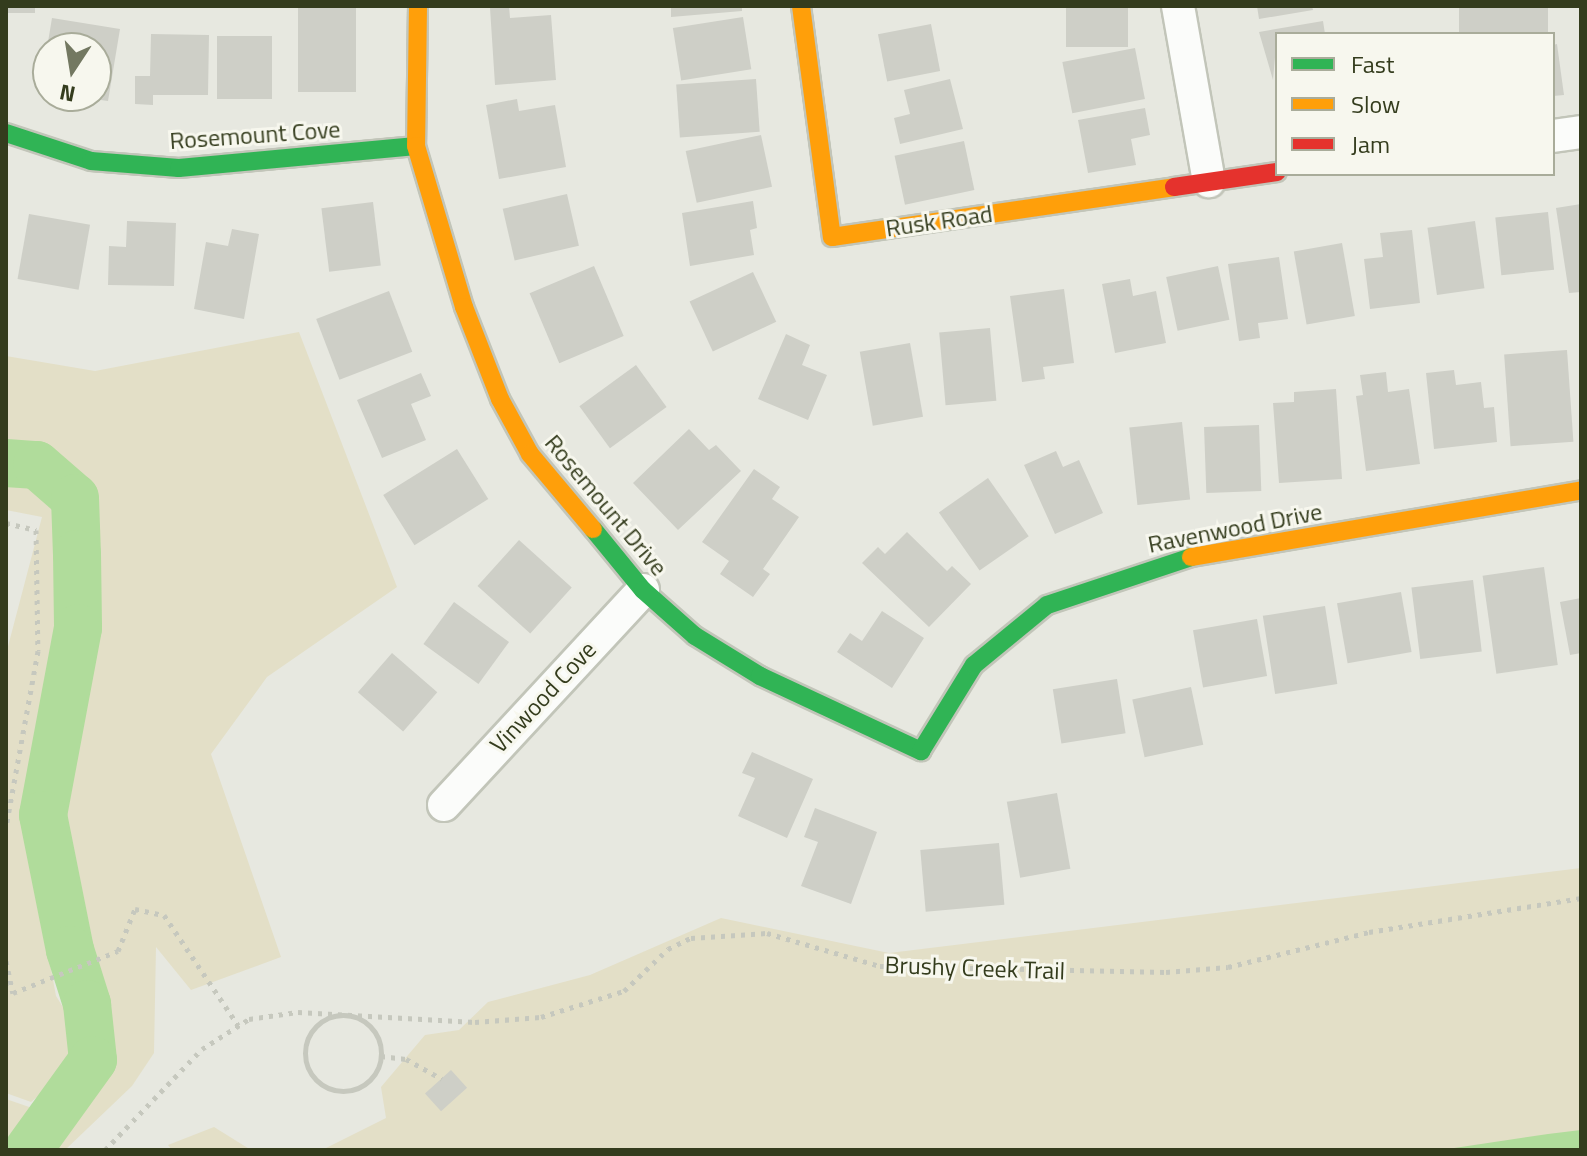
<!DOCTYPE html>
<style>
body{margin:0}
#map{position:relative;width:1587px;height:1156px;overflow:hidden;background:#e7e8e0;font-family:"Titillium Web",sans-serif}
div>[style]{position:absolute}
.green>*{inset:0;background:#e3dfc7}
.water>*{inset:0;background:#b0dc9b}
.river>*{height:48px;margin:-24px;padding:0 24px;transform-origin:24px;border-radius:24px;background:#b0dc9b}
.building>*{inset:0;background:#cecfc7;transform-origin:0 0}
.path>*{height:5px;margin-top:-2.5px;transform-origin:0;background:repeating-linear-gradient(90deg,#c6c8be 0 4px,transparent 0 10px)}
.path>.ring{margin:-2.5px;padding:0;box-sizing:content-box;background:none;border:5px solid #c6c8be;border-radius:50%}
.roads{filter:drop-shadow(2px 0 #c2c5b9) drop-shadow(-2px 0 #c2c5b9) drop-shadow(0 2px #c2c5b9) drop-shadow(0 -2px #c2c5b9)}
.street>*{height:32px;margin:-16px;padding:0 16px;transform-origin:16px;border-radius:16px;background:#fbfcfa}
.fast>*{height:18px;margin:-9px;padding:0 9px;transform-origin:9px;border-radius:9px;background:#30b455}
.slow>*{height:18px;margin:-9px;padding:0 9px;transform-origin:9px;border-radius:9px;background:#ff9f0a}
.jam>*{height:18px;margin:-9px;padding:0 9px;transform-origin:9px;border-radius:9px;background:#e5322d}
span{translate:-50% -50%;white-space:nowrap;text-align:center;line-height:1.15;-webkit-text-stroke:6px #f7f7ee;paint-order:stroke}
.street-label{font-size:24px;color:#343c1d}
.frame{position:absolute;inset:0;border:8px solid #343c1d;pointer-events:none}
.legend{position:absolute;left:1275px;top:32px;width:280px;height:144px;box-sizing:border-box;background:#f7f7ee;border:2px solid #a9ac9a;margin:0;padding:10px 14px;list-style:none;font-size:24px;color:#343c1d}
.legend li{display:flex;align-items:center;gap:16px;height:40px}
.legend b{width:40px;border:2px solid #a9ac9a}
.north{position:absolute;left:32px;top:32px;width:80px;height:80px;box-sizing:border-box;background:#f7f7ee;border:2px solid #a9ac9a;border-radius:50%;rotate:192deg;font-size:22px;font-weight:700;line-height:32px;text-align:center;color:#343c1d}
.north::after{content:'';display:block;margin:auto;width:28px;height:36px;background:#737861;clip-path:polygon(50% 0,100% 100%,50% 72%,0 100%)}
</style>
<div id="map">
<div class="green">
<div style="clip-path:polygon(evenodd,299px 332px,397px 587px,267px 677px,211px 754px,281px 957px,191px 990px,156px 947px,154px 1053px,132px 1086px,65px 1150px,31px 1150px,42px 1104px,85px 1055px,79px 1041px,69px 1070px,31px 1102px,6px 1093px,6px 654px,42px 517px,6px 510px,6px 356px,95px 371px,299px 332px,48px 953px,62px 985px,75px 1026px,56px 996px,48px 953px)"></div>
<div style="clip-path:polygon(1581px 868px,1581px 1150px,322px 1150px,386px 1118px,381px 1087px,425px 1035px,459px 1030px,488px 1002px,590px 975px,721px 918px,889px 953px)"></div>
<div style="clip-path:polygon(6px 1099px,35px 1109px,24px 1150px,6px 1150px)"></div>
<div style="clip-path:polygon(214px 1127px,251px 1150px,172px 1150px,168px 1145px)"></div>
</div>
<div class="water">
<div style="clip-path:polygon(1581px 1130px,1581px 1150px,1441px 1150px,1548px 1134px)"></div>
</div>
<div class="river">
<div style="left:6px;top:463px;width:31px;rotate:4deg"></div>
<div style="left:37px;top:465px;width:50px;rotate:41deg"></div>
<div style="left:75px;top:498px;width:56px;rotate:88deg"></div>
<div style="left:77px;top:554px;width:74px;rotate:89.2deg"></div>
<div style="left:78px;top:628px;width:190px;rotate:100.6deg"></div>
<div style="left:43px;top:815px;width:138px;rotate:78.7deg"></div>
<div style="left:70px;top:950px;width:57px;rotate:72.5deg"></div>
<div style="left:87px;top:1004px;width:56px;rotate:83.9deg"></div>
<div style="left:93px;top:1060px;width:111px;rotate:125.8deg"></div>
</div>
<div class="building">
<div style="left:6px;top:6px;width:29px;height:7px"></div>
<div style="left:298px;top:6px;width:58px;height:86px"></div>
<div style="clip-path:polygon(509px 6px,510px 18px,551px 15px,556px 80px,495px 85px,490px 8px)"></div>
<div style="clip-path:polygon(671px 6px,742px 6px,742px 11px,671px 17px)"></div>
<div style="left:1066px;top:6px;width:62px;height:41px"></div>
<div style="clip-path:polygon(1257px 6px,1312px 6px,1313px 10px,1259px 19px)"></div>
<div style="left:1459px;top:6px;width:89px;height:28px"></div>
<div style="left:743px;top:17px;width:53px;height:71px;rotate:81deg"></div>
<div style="clip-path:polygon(52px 18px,120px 29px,108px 101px,86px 98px,96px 96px,96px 48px,47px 48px)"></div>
<div style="clip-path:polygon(1323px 21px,1325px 34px,1277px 34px,1273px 80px,1259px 32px)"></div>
<div style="left:931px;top:24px;width:48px;height:54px;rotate:79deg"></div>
<div style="clip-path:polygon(151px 34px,209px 35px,208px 95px,153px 95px,153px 105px,135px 104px,135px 76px,150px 76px)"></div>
<div style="left:217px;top:36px;width:55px;height:63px"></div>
<div style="clip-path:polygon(1557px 44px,1564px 95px,1553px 96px,1553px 45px)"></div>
<div style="left:1135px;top:48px;width:52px;height:74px;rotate:79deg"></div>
<div style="clip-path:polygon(48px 51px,48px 91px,40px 90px)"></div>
<div style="left:756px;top:79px;width:53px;height:80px;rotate:86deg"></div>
<div style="clip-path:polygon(950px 79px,963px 129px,900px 144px,894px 118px,910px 114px,904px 90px)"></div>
<div style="clip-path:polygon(517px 99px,519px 111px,555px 105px,566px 167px,499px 179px,486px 105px)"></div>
<div style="clip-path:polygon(1145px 108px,1150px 135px,1131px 139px,1136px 165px,1088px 173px,1078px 120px)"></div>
<div style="left:761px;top:135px;width:53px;height:77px;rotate:78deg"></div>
<div style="left:964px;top:141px;width:50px;height:71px;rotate:78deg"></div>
<div style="left:567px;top:194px;width:53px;height:66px;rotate:77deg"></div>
<div style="clip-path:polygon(753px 201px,757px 228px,750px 230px,754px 255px,690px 266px,682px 213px)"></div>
<div style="left:373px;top:202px;width:64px;height:52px;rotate:83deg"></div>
<div style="clip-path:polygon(1581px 204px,1581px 292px,1569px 293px,1556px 208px)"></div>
<div style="left:1548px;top:212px;width:58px;height:53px;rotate:84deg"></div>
<div style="left:29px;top:214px;width:62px;height:66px;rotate:10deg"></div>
<div style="clip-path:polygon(127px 221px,176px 223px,174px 286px,108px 285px,109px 246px,126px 247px)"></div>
<div style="left:1475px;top:221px;width:68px;height:48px;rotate:82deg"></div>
<div style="clip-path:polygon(232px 229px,259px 234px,244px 319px,194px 309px,206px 242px,228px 246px)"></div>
<div style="clip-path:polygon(1412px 230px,1420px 303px,1370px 309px,1364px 259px,1383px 257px,1380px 233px)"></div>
<div style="left:1342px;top:243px;width:74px;height:49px;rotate:80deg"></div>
<div style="clip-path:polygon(1279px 257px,1288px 319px,1258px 323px,1260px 338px,1239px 341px,1228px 264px)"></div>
<div style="left:594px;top:266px;width:76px;height:70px;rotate:67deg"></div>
<div style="left:1218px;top:266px;width:55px;height:53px;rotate:78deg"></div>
<div style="left:753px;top:272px;width:55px;height:70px;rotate:65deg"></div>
<div style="clip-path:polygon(1130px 279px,1133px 296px,1156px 291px,1166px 343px,1115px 353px,1102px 284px)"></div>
<div style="clip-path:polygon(1064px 289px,1074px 363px,1043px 367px,1045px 379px,1022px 382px,1010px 296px)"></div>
<div style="left:389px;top:291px;width:65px;height:78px;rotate:69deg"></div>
<div style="left:990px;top:328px;width:73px;height:51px;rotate:85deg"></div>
<div style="clip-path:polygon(786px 334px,810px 345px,802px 365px,827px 375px,808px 420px,758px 399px)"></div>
<div style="left:910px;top:343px;width:75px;height:51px;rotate:80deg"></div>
<div style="left:1567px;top:350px;width:92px;height:63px;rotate:86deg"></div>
<div style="left:636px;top:365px;width:52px;height:70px;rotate:54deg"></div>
<div style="clip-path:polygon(1454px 370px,1456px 385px,1481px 382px,1484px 408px,1494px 407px,1497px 442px,1434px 449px,1426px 373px)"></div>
<div style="clip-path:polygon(1386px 372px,1388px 392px,1409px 389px,1420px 464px,1366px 471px,1356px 396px,1363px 395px,1360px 375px)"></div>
<div style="clip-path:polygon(421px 373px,431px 396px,411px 404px,426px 440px,382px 458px,357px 400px)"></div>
<div style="clip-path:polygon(1336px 389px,1342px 479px,1279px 483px,1273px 403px,1294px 402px,1294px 392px)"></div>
<div style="left:1182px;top:422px;width:78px;height:53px;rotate:84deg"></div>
<div style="left:1259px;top:425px;width:66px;height:55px;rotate:88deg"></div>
<div style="clip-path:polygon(689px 429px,709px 450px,716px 445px,741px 471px,678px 530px,633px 483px)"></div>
<div style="left:457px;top:449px;width:59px;height:87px;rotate:58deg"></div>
<div style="clip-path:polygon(1056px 451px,1063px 467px,1079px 460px,1103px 513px,1055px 534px,1024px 465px)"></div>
<div style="clip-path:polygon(754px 469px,780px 487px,772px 499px,799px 517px,763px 569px,770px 574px,753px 597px,720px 574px,729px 561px,702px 542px)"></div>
<div style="left:988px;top:478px;width:71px;height:60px;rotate:55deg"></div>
<div style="clip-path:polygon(907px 532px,947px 571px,952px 566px,971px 584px,929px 627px,862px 563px,878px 547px,885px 554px)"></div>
<div style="left:519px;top:540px;width:71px;height:62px;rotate:42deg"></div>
<div style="left:1544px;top:567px;width:99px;height:62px;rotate:82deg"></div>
<div style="left:1473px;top:580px;width:72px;height:62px;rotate:83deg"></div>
<div style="left:1401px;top:592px;width:61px;height:65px;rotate:80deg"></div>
<div style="clip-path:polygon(1581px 598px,1581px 653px,1570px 655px,1560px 602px)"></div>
<div style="left:454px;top:602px;width:68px;height:52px;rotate:36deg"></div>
<div style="left:1325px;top:606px;width:79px;height:63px;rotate:81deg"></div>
<div style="clip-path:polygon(882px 611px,924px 638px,892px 688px,837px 652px,850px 633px,862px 641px)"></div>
<div style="left:1257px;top:619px;width:58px;height:65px;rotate:80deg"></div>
<div style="left:392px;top:653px;width:60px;height:52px;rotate:41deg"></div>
<div style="left:1117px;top:679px;width:55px;height:65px;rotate:81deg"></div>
<div style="left:1191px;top:687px;width:59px;height:60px;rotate:78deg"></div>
<div style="clip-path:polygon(752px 752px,813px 779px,787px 838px,738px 816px,755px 778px,742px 773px)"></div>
<div style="left:1057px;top:793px;width:77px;height:51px;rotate:80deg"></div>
<div style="clip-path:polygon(815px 808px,877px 832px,851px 904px,801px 886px,818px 842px,804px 837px)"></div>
<div style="left:999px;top:843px;width:62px;height:79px;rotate:85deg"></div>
<div style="left:451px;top:1070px;width:24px;height:35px;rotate:48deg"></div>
</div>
<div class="path">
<div style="left:6px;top:523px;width:31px;rotate:13deg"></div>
<div style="left:36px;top:530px;width:121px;rotate:89.1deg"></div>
<div style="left:38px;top:651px;width:179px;rotate:100.3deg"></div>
<div style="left:6px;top:961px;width:33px;rotate:78deg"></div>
<div style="left:13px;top:993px;width:113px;rotate:-21.8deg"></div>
<div style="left:118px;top:951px;width:45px;rotate:-68deg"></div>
<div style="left:135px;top:909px;width:30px;rotate:12deg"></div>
<div style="left:164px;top:915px;width:133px;rotate:56.1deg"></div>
<div class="ring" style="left:305px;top:1015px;width:71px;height:71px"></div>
<div style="left:381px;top:1056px;width:25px;rotate:7deg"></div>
<div style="left:406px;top:1059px;width:41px;rotate:29.1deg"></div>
<div style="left:105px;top:1150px;width:140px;rotate:-46.2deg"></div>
<div style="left:202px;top:1049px;width:56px;rotate:-32.6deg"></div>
<div style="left:249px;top:1019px;width:49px;rotate:-8.1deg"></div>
<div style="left:298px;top:1012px;width:177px;rotate:3.2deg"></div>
<div style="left:475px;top:1022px;width:66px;rotate:-4.3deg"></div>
<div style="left:541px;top:1017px;width:87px;rotate:-17.4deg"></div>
<div style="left:624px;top:991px;width:61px;rotate:-43.7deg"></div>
<div style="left:668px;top:949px;width:25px;rotate:-26deg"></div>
<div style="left:691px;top:938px;width:76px;rotate:-3.8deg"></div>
<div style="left:767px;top:933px;width:118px;rotate:16.3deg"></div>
<div style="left:880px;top:966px;width:286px;rotate:1.2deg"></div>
<div style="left:1166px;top:972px;width:62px;rotate:-4.6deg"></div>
<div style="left:1228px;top:967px;width:145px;rotate:-13.9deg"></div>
<div style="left:1369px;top:932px;width:215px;rotate:-9.1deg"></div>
</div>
<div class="roads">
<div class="street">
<div style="left:1178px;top:6px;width:178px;rotate:80deg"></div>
<div style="left:1553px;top:136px;width:28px;rotate:-8deg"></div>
<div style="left:444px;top:805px;width:293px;rotate:-47.2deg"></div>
</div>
<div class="fast">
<div style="left:6px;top:133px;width:89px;rotate:18.2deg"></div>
<div style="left:91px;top:161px;width:88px;rotate:4.5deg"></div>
<div style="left:179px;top:168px;width:238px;rotate:-5.3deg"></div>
<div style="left:593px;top:529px;width:79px;rotate:50.7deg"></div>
<div style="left:643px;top:590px;width:69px;rotate:41.5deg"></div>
<div style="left:695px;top:636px;width:76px;rotate:31.6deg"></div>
<div style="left:760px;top:676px;width:178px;rotate:25deg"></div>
<div style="left:921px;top:751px;width:101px;rotate:-58.4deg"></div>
<div style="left:974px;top:665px;width:94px;rotate:-39.4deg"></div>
<div style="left:1047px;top:605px;width:152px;rotate:-18.4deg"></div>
</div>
<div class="slow">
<div style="left:418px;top:6px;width:140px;rotate:90.8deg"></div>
<div style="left:416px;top:146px;width:168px;rotate:73.4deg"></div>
<div style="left:464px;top:307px;width:99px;rotate:68.6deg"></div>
<div style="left:500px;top:399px;width:63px;rotate:61.4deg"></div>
<div style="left:530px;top:454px;width:98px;rotate:50deg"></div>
<div style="left:801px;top:6px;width:233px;rotate:82.4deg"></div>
<div style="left:832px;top:237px;width:346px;rotate:-8.3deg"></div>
<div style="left:1191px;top:557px;width:396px;rotate:-9.7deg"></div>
</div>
<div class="jam">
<div style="left:1174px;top:187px;width:104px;rotate:-8.3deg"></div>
</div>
</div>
<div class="street-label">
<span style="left:255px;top:135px;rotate:-4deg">Rosemount Cove</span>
<span style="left:939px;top:221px;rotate:-8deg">Rusk Road</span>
<span style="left:606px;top:505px;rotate:50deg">Rosemount Drive</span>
<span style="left:1235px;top:528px;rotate:-11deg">Ravenwood Drive</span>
<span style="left:543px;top:697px;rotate:-47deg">Vinwood Cove</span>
<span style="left:975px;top:968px;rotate:2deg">Brushy Creek Trail</span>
</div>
<div class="frame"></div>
<ul class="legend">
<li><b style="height:10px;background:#30b455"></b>Fast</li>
<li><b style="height:10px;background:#ff9f0a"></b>Slow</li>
<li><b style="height:10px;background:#e5322d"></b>Jam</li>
</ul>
<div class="north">N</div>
</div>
